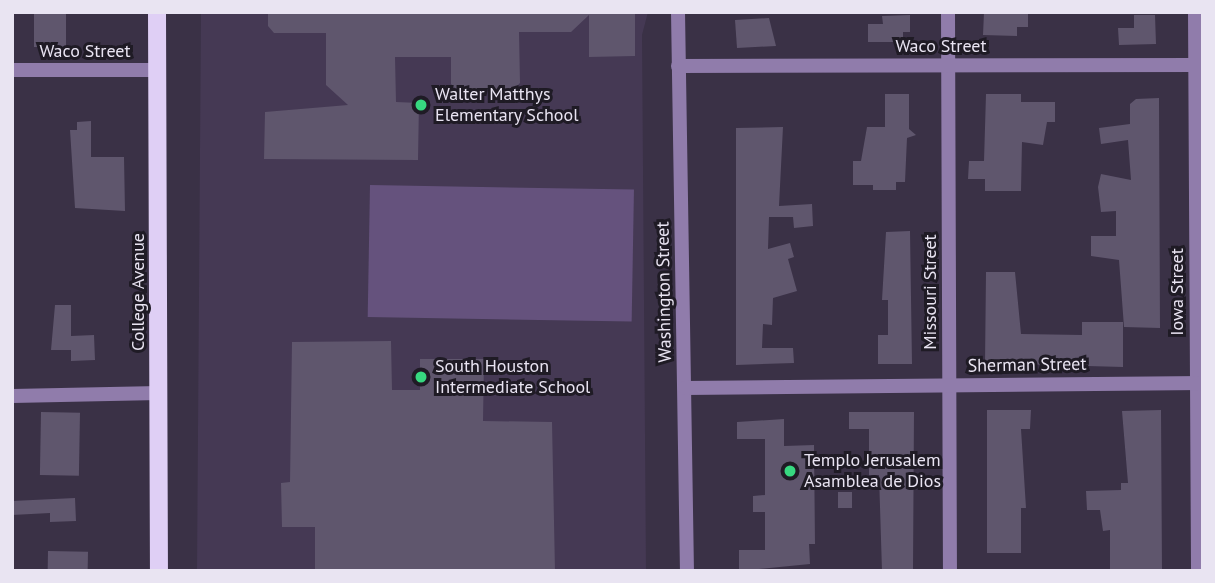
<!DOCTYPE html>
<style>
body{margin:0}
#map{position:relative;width:1215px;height:583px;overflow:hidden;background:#3a3146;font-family:"PT Sans",sans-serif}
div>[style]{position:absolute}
.built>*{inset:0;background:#453954}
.green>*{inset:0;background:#65527d;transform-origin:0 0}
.building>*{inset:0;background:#5f566d;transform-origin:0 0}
.street>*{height:14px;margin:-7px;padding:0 7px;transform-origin:7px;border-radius:7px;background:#907cab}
.primary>*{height:18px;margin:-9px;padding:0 9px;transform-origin:9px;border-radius:9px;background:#dfcff5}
.dots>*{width:19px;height:19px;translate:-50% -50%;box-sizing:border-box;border:4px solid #1f1b25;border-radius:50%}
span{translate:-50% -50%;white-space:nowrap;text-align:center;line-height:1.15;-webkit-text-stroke:6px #1f1b25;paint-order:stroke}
.street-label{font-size:18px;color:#e9e4f2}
.poi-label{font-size:18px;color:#e9e4f2}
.left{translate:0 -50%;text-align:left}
.frame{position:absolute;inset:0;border:14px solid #e9e4f2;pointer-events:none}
</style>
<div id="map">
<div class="built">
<div style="clip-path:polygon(201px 12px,648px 12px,642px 35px,646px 571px,197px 571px)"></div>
</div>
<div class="green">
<div style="left:370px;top:185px;width:264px;height:132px;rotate:1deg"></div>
</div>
<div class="building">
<div style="left:34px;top:12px;width:32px;height:35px"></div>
<div style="clip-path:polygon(268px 12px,635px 12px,635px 56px,589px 57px,589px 15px,571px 32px,519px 32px,520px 83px,513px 90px,457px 90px,451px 84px,451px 57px,395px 57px,396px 102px,419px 103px,418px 160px,264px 159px,265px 112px,348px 105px,326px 85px,326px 33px,274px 33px,268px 26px)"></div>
<div style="clip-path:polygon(984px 12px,1028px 12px,1028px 27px,1017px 27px,1017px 36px,983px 35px)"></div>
<div style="clip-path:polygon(910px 15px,910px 32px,903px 32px,903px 42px,868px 42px,868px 24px,883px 24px,882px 16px)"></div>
<div style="clip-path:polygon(1134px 15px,1155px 15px,1156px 44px,1119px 45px,1118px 28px,1134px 28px)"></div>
<div style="clip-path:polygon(769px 18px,776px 46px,737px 48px,735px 20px)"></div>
<div style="clip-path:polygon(885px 94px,909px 94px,909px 129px,916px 135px,907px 138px,905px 182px,896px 182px,896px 190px,873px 190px,873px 185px,853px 185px,853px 161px,861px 161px,867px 127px,885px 127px)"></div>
<div style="clip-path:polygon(986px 94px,1021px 94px,1021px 102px,1055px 102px,1055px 122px,1047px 122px,1043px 145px,1022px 142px,1021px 191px,985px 191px,985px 179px,968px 179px,969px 161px,984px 161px)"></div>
<div style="clip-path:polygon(1159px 98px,1160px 328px,1124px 327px,1119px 260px,1091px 256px,1091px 236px,1116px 236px,1116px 211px,1101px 212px,1098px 187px,1101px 174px,1131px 180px,1128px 140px,1101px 144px,1099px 128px,1130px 124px,1130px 104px,1136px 99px)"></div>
<div style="clip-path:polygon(91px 121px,91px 157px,124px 157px,125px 211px,75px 208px,70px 130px,77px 130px,77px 122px)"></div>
<div style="clip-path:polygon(783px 127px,779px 206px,812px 204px,813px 226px,794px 228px,793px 217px,769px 217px,768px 249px,790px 243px,794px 257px,788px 259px,797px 291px,773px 298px,772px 325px,763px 324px,762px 348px,793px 348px,794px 363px,736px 365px,736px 128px)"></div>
<div style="clip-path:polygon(910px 231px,912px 364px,878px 364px,878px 335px,888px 335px,888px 300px,882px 300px,886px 232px)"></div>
<div style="clip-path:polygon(986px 272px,1015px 272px,1021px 334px,1082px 335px,1082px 322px,1123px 322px,1123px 367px,985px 363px)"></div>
<div style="clip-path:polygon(55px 305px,71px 305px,71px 336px,94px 335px,95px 360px,71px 361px,71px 350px,51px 350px)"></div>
<div style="clip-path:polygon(391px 341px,392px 390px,420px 390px,420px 359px,484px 359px,483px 421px,552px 422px,555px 571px,315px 571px,315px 527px,282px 527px,281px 483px,290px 482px,292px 342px)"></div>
<div style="clip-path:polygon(987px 410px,1031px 410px,1030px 429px,1021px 429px,1026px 508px,1021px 508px,1021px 553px,987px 553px)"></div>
<div style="clip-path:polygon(1161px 410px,1162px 571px,1110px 571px,1110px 530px,1103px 531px,1100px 510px,1087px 510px,1086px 491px,1121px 490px,1121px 483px,1128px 483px,1122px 411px)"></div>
<div style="left:41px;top:412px;width:39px;height:63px;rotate:1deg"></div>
<div style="clip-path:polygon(849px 412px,914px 412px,913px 571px,882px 571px,879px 475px,869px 475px,869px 429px,849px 429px)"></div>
<div style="clip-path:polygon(784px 419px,784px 446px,814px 445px,815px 544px,809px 544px,810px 564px,739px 571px,739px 550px,765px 550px,765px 512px,753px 512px,753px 496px,765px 495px,765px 439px,737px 439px,737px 422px)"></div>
<div style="left:838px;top:492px;width:14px;height:16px"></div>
<div style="clip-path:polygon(75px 498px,76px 521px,50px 522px,50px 513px,12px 515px,12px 501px)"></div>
<div style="left:48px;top:551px;width:40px;height:20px;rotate:1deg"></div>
</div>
<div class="street">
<div style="left:678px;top:12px;width:559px;rotate:89.08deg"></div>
<div style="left:948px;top:12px;width:559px;rotate:89.8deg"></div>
<div style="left:1195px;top:12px;width:559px;rotate:89.69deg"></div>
<div style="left:678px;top:66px;width:524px;rotate:-0.11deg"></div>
<div style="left:12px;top:70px;width:146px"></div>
<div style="left:685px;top:388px;width:518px;rotate:-0.55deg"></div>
<div style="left:12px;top:396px;width:147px;rotate:-1.2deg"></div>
</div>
<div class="primary">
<div style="left:157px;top:12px;width:559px;rotate:89.8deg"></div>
</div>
<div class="dots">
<div style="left:421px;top:105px;background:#37d880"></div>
<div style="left:421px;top:377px;background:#37d880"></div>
<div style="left:790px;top:471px;background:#37d880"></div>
</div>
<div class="street-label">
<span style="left:941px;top:46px">Waco Street</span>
<span style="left:85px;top:51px">Waco Street</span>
<span style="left:138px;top:292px;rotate:-90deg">College Avenue</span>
<span style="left:664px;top:292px;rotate:-91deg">Washington Street</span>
<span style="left:930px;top:292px;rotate:-90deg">Missouri Street</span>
<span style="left:1177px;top:292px;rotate:-90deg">Iowa Street</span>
<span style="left:1027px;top:365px;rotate:-1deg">Sherman Street</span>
</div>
<div class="poi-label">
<span class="left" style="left:435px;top:105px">Walter Matthys<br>Elementary School</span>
<span class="left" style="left:435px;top:377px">South Houston<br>Intermediate School</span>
<span class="left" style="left:804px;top:471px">Templo Jerusalem<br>Asamblea de Dios</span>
</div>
<div class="frame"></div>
</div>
